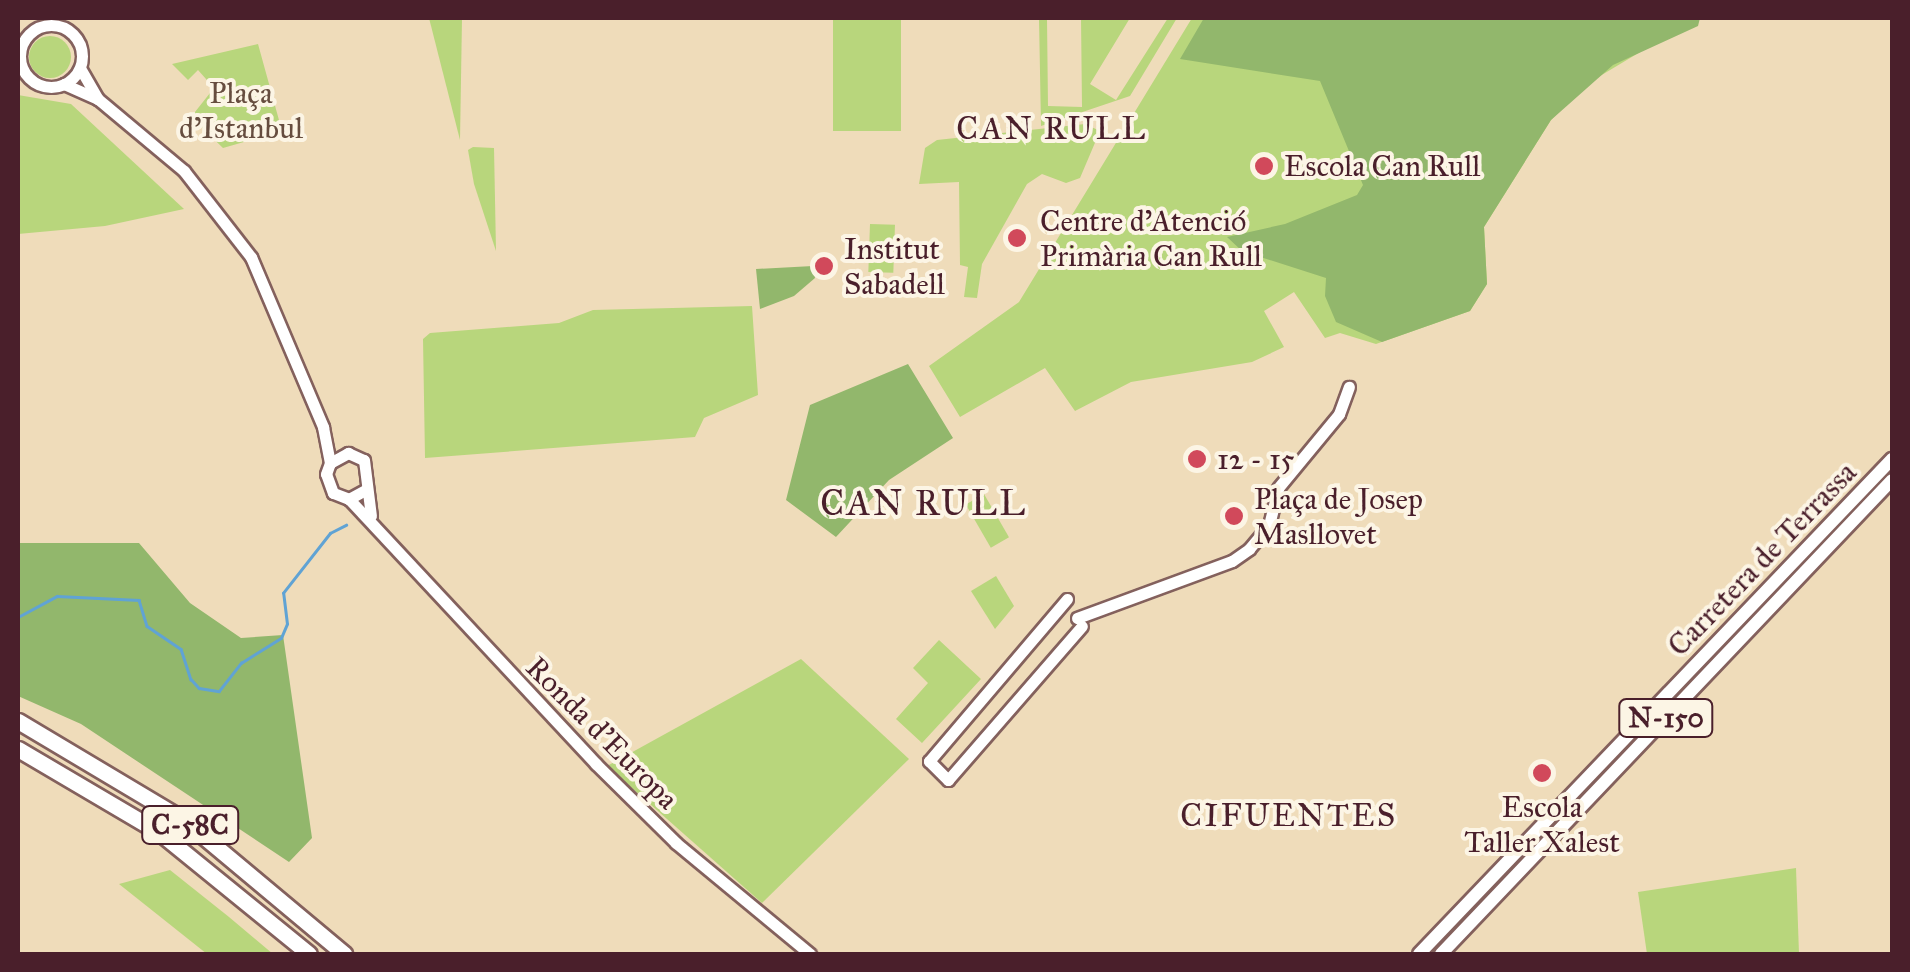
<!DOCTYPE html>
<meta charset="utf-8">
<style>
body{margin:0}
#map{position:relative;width:1910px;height:972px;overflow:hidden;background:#efdcba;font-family:"IM FELL Great Primer",serif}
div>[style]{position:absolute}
.green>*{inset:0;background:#b8d67c;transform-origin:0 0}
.round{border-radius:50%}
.forest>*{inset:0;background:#92b76c}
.stream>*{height:2.5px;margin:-1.25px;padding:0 1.25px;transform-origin:1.25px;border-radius:1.25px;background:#60a3d4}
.roads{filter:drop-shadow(2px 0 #84615d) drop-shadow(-2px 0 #84615d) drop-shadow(0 2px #84615d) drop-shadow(0 -2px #84615d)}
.secondary>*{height:11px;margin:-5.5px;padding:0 5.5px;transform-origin:5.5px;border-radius:5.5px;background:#fff}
.secondary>.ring{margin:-5.5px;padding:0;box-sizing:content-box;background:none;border:11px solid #fff;border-radius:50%}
.primary>*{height:12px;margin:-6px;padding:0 6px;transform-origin:6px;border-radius:6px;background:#fff}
.highway>*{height:15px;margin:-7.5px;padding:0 7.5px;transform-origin:7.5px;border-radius:7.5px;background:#fff}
.dots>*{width:28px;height:28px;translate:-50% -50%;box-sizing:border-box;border:5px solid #fcf5e5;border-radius:50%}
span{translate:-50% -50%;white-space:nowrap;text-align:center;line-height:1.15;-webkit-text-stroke:8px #fcf5e5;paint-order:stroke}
.shield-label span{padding:2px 8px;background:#fcf5e5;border:2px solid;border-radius:8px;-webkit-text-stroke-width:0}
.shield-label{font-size:28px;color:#4a1f2b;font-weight:700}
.park-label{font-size:30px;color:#664d3f}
.poi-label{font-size:30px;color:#4a1f2b}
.left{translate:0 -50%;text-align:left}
.street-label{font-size:30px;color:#4a1f2b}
.neighbourhood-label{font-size:32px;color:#4a1f2b;letter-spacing:2.5px}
.quarter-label{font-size:35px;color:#4a1f2b;letter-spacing:2.5px}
.frame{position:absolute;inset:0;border:20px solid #4a1f2b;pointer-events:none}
</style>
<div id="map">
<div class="green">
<div style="clip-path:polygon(429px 18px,462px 18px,460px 140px)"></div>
<div style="left:833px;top:18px;width:68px;height:113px"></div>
<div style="clip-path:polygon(1039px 18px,1047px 18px,1048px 106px,1082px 107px,1081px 18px,1130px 18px,1090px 84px,1116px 100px,1168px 18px,1177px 18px,1130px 96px,1041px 126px)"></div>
<div style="clip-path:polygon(1192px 18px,1697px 18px,1585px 85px,1551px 120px,1484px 227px,1487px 284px,1470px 311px,1376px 344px,1340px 333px,1325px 338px,1294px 292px,1264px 311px,1284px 347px,1252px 362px,1131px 382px,1075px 411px,1045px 368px,960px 417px,929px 366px,1019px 302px)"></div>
<div class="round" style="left:29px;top:36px;width:42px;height:42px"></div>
<div style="clip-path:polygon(258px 44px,282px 131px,223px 148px,191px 117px,214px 88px,198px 70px,188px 80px,172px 64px)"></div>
<div style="clip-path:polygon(18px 95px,71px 104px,184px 209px,105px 226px,18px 234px)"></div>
<div style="clip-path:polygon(1085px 124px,1100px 131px,1080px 178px,1066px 183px,1042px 174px,1027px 184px,982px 264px,977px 298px,964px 297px,968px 267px,960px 265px,959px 182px,919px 184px,925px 148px,937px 140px)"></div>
<div style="clip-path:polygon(473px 147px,494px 148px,496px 251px,474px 184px,468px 150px)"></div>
<div style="left:870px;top:224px;width:25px;height:48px;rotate:2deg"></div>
<div style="clip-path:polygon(752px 306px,758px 395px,704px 418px,695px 437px,425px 458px,423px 339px,430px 333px,559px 323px,593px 310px)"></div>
<div style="left:984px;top:494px;width:50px;height:21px;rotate:60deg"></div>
<div style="clip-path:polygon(996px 576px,1014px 606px,995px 629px,971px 591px)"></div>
<div style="clip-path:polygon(939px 640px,981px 679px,922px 743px,896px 719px,928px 683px,913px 668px)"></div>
<div style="clip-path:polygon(801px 659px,909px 759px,762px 903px,607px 766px)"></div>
<div style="clip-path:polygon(1796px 868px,1799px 954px,1647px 954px,1638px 892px)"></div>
<div style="clip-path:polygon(170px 870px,229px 917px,273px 954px,207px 954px,119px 884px)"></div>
</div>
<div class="forest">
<div style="clip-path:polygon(1204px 18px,1700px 18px,1698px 26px,1613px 65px,1551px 120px,1484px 227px,1487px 284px,1470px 311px,1382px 342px,1336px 322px,1325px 296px,1326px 278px,1242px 251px,1227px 237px,1285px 224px,1357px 195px,1363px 185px,1320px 81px,1180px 59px)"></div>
<div style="clip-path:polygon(813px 266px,815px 278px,794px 296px,760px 309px,756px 269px)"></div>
<div style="clip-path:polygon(908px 364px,953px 438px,889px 480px,836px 537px,786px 500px,810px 405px)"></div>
<div style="clip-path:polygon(18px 543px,139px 543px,190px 603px,241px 638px,283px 635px,312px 838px,289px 862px,81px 724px,18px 696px)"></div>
</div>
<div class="stream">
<div style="left:18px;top:617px;width:44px;rotate:-28.3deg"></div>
<div style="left:57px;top:596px;width:82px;rotate:2.8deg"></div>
<div style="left:139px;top:600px;width:27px;rotate:73deg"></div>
<div style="left:147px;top:626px;width:41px;rotate:34.1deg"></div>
<div style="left:181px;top:649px;width:32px;rotate:72deg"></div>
<div style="left:191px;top:679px;width:12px;rotate:48deg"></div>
<div style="left:199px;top:688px;width:20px;rotate:9deg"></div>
<div style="left:219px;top:691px;width:36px;rotate:-52deg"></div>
<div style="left:241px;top:663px;width:47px;rotate:-32deg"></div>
<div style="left:281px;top:638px;width:15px;rotate:-67deg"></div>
<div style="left:287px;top:624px;width:31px;rotate:-97deg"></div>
<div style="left:283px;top:593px;width:76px;rotate:-51.9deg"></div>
<div style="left:330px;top:533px;width:18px;rotate:-27deg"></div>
</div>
<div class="roads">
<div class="secondary">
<div class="ring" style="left:20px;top:25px;width:51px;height:51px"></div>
<div style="left:80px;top:68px;width:36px;rotate:60deg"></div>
<div style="left:64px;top:84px;width:37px;rotate:24deg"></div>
<div style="left:98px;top:99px;width:112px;rotate:39.9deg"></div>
<div style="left:184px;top:171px;width:109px;rotate:52.1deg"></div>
<div style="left:251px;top:257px;width:185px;rotate:67deg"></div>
<div style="left:323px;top:427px;width:37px;rotate:79deg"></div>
<div style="left:367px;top:489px;width:21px;rotate:151deg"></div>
<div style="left:349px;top:499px;width:17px;rotate:-159deg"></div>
<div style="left:333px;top:493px;width:20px;rotate:-110deg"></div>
<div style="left:326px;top:474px;width:12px;rotate:-70deg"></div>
<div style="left:330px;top:463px;width:21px;rotate:-29deg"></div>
<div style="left:348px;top:453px;width:17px;rotate:24deg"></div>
<div style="left:364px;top:460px;width:56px;rotate:82.9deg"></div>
<div style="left:349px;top:499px;width:362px;rotate:47deg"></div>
<div style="left:596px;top:764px;width:112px;rotate:44.6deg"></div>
<div style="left:676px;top:843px;width:174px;rotate:39.6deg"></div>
<div style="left:1067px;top:599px;width:213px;rotate:130.4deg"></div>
<div style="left:929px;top:761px;width:27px;rotate:45deg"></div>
<div style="left:948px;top:780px;width:204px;rotate:-49deg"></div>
<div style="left:1077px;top:618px;width:165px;rotate:-20.2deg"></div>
<div style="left:1232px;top:561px;width:21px;rotate:-35deg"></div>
<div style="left:1249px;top:549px;width:31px;rotate:-50deg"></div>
<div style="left:1269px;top:525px;width:38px;rotate:-76deg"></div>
<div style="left:1278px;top:488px;width:96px;rotate:-50.5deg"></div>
<div style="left:1339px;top:414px;width:29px;rotate:-70deg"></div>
</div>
<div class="primary">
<div style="left:1419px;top:954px;width:685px;rotate:-46.3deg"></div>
<div style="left:1441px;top:954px;width:654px;rotate:-46.42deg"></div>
</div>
<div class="highway">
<div style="left:18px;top:721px;width:193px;rotate:30.8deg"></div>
<div style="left:184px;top:820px;width:209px;rotate:39.9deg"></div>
<div style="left:18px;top:749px;width:164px;rotate:30.5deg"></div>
<div style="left:159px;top:832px;width:193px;rotate:39.1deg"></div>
</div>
</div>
<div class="dots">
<div style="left:1264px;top:166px;background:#d1495b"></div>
<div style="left:1017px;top:238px;background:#d1495b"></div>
<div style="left:824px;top:266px;background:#d1495b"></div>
<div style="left:1197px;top:459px;background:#d1495b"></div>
<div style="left:1234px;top:516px;background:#d1495b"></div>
<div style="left:1542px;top:773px;background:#d1495b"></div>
</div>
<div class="shield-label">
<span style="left:1666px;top:718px">N-150</span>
<span style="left:190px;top:825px">C-58C</span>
</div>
<div class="park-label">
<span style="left:241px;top:110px">Plaça<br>d'Istanbul</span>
</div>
<div class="poi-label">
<span class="left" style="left:1284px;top:166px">Escola Can Rull</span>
<span class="left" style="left:1040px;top:238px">Centre d'Atenció<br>Primària Can Rull</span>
<span class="left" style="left:844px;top:266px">Institut<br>Sabadell</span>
<span class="left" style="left:1217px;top:459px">12 - 15</span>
<span class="left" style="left:1254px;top:516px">Plaça de Josep<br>Masllovet</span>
<span style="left:1542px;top:824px">Escola<br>Taller Xalest</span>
</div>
<div class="street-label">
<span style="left:1762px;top:559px;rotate:-46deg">Carretera de Terrassa</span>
<span style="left:602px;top:733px;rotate:45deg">Ronda d'Europa</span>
</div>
<div class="neighbourhood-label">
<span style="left:1052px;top:129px">CAN RULL</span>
<span style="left:1289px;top:816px">CIFUENTES</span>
</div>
<div class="quarter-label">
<span style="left:924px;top:504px">CAN RULL</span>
</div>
<div class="frame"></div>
</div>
